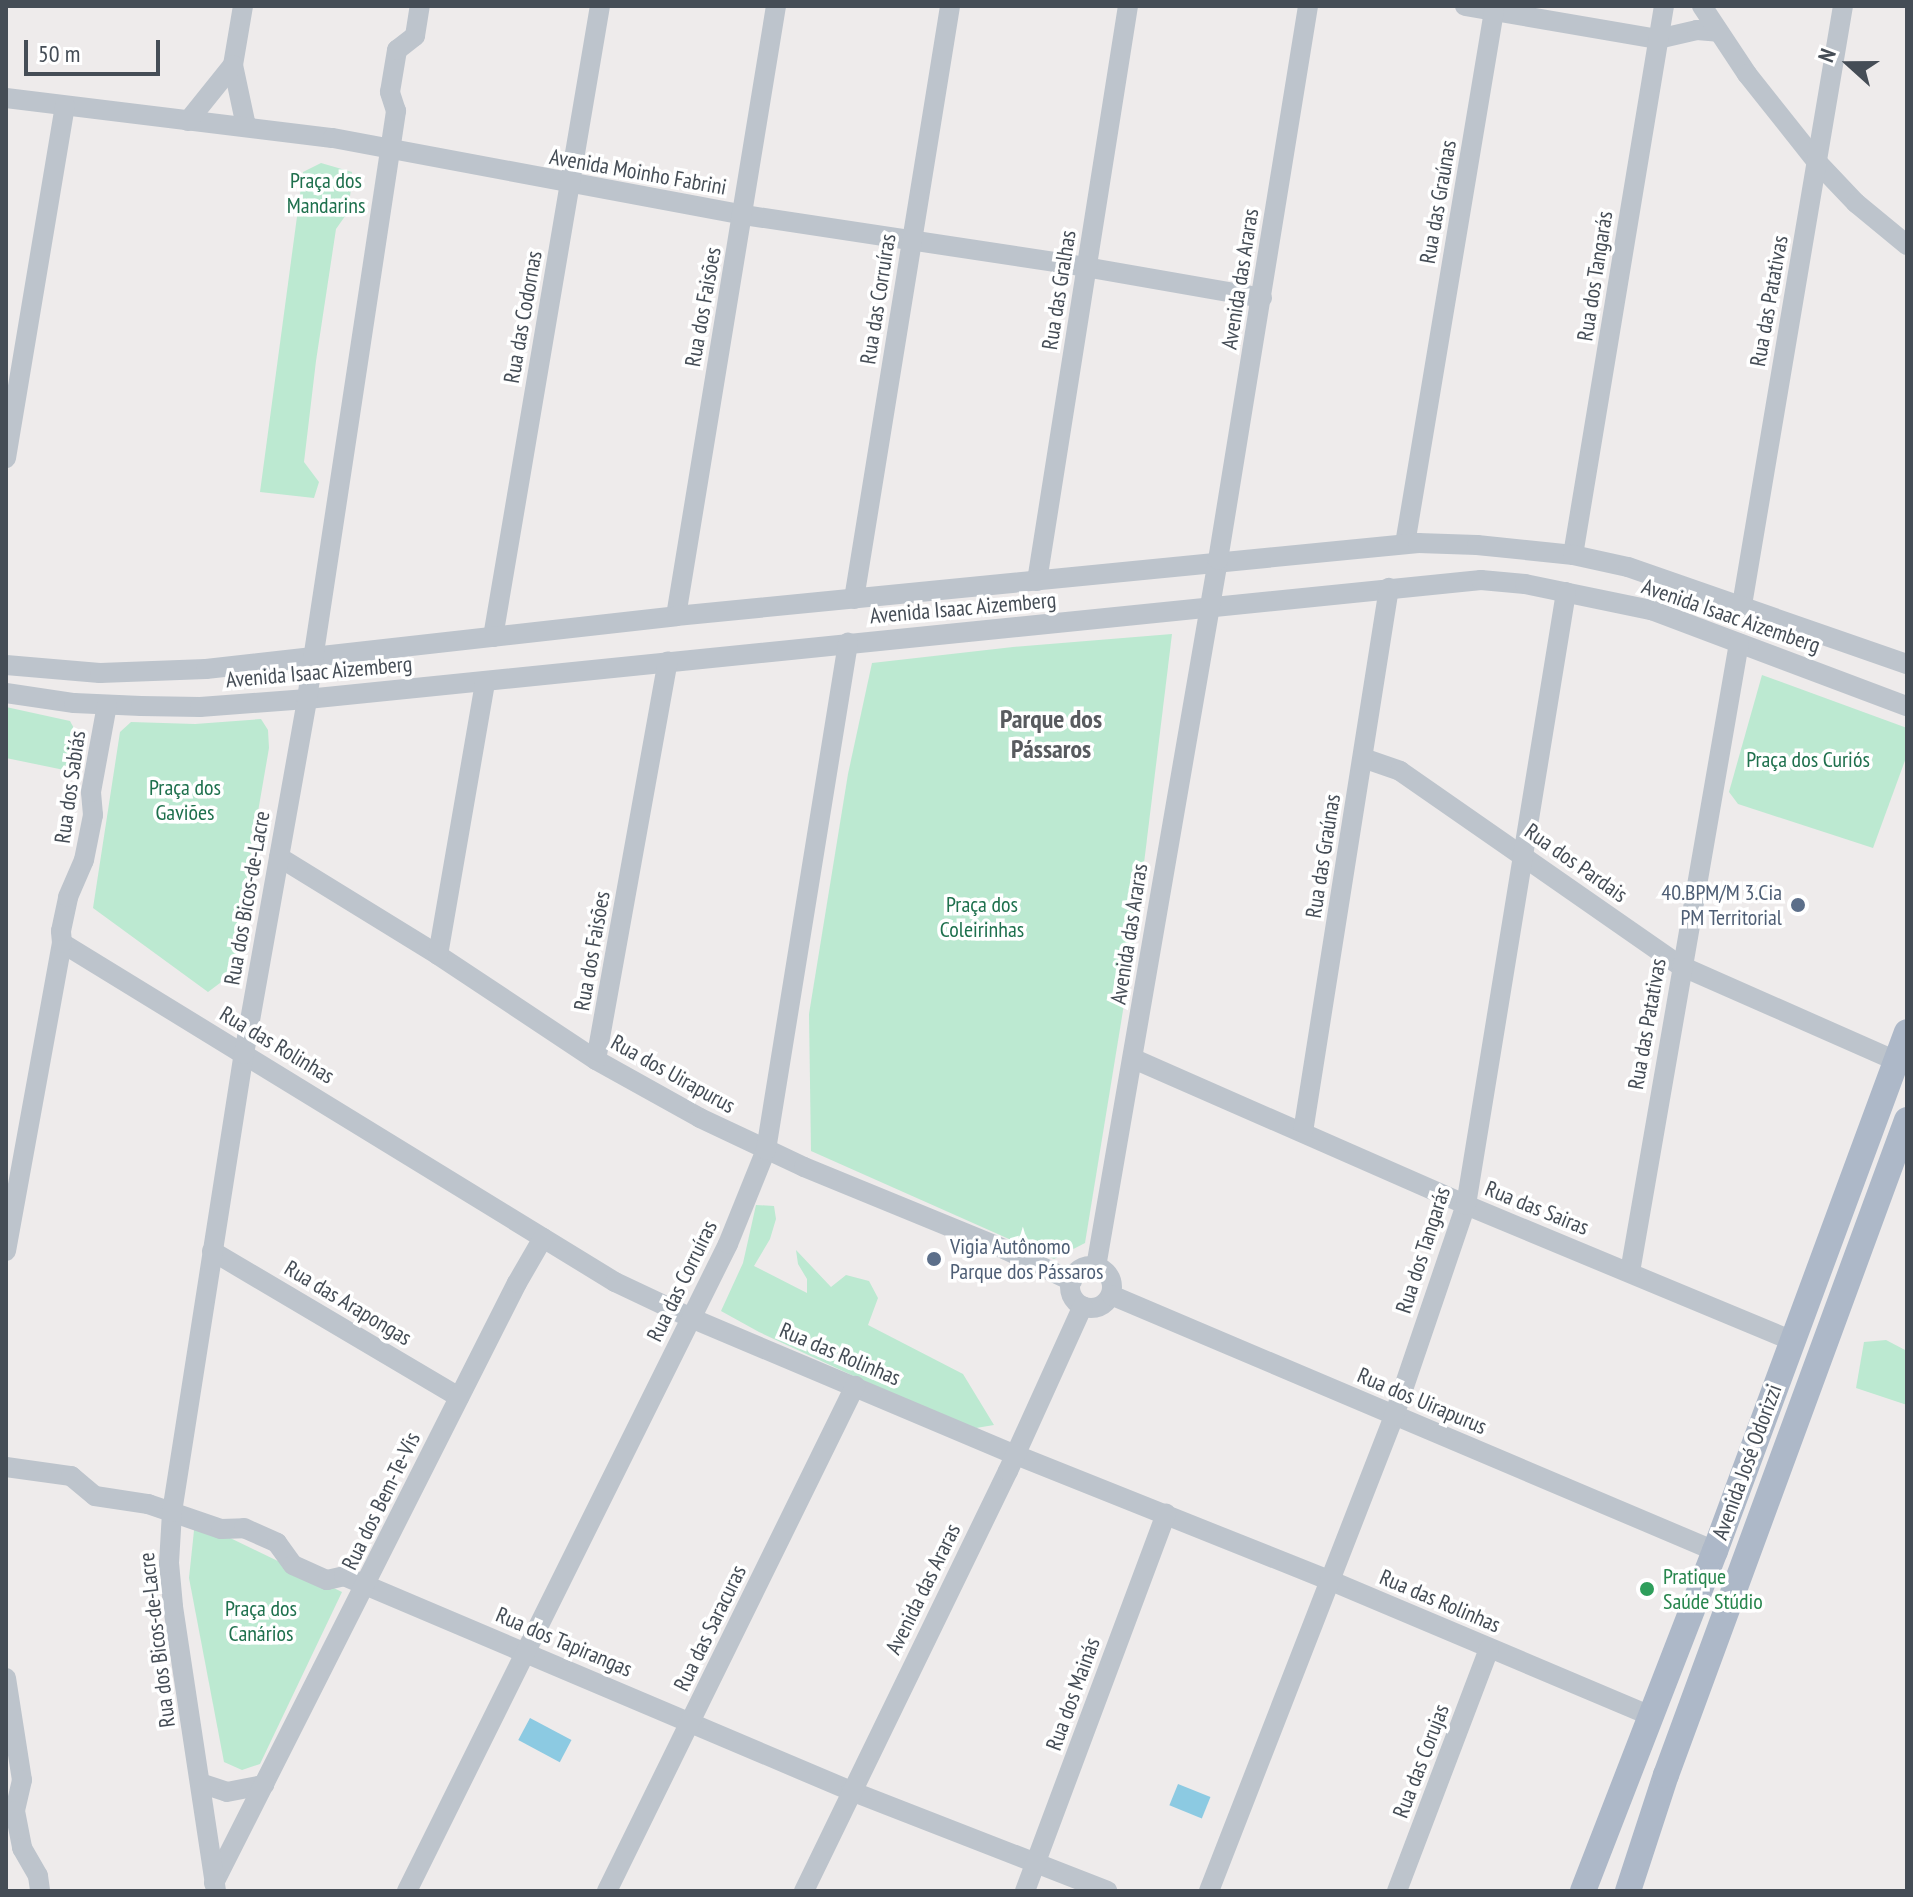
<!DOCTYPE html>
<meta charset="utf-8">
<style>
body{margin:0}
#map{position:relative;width:1913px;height:1897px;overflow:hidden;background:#eeebeb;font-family:"PT Sans Narrow",sans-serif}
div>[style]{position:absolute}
.green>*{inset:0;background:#bce9d1}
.water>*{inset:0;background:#8ccae2;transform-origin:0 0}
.minor>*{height:20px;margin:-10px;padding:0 10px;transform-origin:10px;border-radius:10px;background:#bdc4cc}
.minor>.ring{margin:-10px;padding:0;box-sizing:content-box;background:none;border:20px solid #bdc4cc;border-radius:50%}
.major>*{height:26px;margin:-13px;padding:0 13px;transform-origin:13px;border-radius:13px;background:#adb8c8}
.dots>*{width:22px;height:22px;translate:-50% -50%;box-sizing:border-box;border:4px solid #fff;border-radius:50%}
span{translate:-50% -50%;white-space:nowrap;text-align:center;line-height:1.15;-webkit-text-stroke:7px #fff;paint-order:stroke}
.street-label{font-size:22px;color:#454d56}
.park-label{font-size:22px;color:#1e704d}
.service-label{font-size:22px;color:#4e5e75}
.right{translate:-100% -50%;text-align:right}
.left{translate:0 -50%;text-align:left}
.leisure-label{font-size:22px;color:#27864d}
.quarter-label{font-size:26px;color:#585b5f;font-weight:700}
.frame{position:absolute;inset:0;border:8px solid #454d56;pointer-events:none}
.north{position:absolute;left:1809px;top:24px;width:80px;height:80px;-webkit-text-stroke:6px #fff;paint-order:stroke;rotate:291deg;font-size:22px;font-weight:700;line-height:32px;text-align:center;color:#454d56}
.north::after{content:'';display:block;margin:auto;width:28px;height:36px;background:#454d56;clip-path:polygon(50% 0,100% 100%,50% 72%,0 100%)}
.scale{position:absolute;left:24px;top:40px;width:136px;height:36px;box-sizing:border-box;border:4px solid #454d56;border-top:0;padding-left:10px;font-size:24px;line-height:28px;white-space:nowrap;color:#454d56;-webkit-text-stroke:6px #fff;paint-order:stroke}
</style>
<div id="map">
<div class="green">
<div style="clip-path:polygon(321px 163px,352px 172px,352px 181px,348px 212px,336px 229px,316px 361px,304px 462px,319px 482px,314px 498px,260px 492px,303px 172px)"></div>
<div style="clip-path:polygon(1172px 634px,1135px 937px,1085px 1243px,1054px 1259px,811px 1151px,809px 1014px,848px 774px,872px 663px,1013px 647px)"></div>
<div style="clip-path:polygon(1762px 675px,1907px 728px,1907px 755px,1873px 848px,1738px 804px,1729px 792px)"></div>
<div style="clip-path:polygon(6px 707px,70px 721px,76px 732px,69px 771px,6px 758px)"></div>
<div style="clip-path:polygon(261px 719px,268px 730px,269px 748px,238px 928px,238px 950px,228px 977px,208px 992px,93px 908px,120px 732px,131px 722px,195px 724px)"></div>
<div style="clip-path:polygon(756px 1205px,774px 1206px,776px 1219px,770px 1239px,754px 1266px,807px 1293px,807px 1279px,798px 1264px,796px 1250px,831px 1287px,846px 1275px,869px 1281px,878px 1298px,868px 1325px,963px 1374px,994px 1425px,976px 1428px,942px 1417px,759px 1332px,721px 1311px,743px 1263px)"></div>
<div style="clip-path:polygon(1886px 1340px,1907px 1351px,1907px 1405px,1856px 1388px,1864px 1342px)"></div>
<div style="clip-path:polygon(195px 1521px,342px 1592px,260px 1764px,242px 1770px,224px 1762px,189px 1578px)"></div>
</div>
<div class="water">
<div style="left:530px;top:1718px;width:47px;height:25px;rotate:28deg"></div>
<div style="left:1178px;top:1784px;width:35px;height:23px;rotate:22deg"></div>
</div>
<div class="minor">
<div style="left:243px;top:6px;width:60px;rotate:99.6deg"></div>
<div style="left:233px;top:65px;width:62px;rotate:78deg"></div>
<div style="left:1465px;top:6px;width:196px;rotate:9.7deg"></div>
<div style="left:1658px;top:39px;width:40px;rotate:-13deg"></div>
<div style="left:1697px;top:30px;width:21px;rotate:5deg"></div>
<div style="left:1702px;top:6px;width:82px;rotate:56.5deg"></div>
<div style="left:1747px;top:74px;width:112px;rotate:51.5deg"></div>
<div style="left:1817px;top:162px;width:57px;rotate:46.4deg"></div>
<div style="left:1856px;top:203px;width:66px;rotate:39.5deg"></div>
<div style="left:6px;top:98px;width:329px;rotate:7deg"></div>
<div style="left:333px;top:138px;width:418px;rotate:10.6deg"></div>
<div style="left:744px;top:215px;width:322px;rotate:8.6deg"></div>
<div style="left:1062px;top:263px;width:203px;rotate:9.9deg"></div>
<div style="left:188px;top:121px;width:72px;rotate:-51.2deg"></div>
<div style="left:6px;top:458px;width:357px;rotate:-80.5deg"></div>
<div style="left:1405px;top:544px;width:540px;rotate:-80.52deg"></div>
<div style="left:1573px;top:555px;width:556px;rotate:-80.59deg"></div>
<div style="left:1037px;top:581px;width:582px;rotate:-81.01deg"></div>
<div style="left:854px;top:599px;width:601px;rotate:-80.8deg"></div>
<div style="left:1742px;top:605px;width:607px;rotate:-80.43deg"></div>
<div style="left:676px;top:616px;width:618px;rotate:-80.69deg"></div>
<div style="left:493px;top:637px;width:640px;rotate:-80.38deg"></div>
<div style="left:6px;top:665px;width:94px;rotate:4.9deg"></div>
<div style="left:100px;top:673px;width:106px;rotate:-2.2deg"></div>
<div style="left:206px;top:669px;width:473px;rotate:-6.4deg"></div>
<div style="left:676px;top:616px;width:746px;rotate:-5.62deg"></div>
<div style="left:1418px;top:543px;width:59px;rotate:1.9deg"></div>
<div style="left:1477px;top:545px;width:97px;rotate:5.9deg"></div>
<div style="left:1573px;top:555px;width:56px;rotate:12.3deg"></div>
<div style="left:1628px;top:567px;width:295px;rotate:19.2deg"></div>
<div style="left:6px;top:693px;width:69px;rotate:8.4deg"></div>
<div style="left:74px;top:703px;width:67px;rotate:2.6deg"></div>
<div style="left:141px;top:706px;width:59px;rotate:1deg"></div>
<div style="left:200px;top:707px;width:107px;rotate:-4.3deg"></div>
<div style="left:307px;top:699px;width:1180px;rotate:-5.79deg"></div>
<div style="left:1481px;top:580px;width:44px;rotate:5.2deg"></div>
<div style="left:1525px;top:584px;width:129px;rotate:11.7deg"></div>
<div style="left:1651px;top:610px;width:273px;rotate:20.6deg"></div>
<div style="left:1363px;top:758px;width:39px;rotate:19deg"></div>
<div style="left:1400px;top:771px;width:342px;rotate:34.8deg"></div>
<div style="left:1681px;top:966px;width:235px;rotate:23.8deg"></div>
<div style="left:279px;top:857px;width:187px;rotate:31.6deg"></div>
<div style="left:438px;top:955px;width:190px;rotate:33.6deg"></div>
<div style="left:596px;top:1060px;width:119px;rotate:29.1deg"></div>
<div style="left:700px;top:1118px;width:115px;rotate:25.2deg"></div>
<div style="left:804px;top:1167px;width:218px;rotate:22.3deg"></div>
<div style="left:1006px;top:1250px;width:73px;rotate:25.2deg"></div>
<div style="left:62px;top:943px;width:649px;rotate:31.51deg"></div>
<div style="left:615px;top:1282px;width:84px;rotate:25.3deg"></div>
<div style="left:691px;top:1318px;width:353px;rotate:22.9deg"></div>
<div style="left:1016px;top:1455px;width:337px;rotate:21.8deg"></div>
<div style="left:1329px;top:1580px;width:346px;rotate:22.9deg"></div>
<div style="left:438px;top:955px;width:277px;rotate:-80.2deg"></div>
<div style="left:1134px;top:1059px;width:363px;rotate:23.7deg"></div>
<div style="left:1466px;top:1205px;width:352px;rotate:22.6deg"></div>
<div style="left:596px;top:1060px;width:405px;rotate:-79.8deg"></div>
<div style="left:1303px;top:1132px;width:551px;rotate:-81.02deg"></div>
<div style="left:6px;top:1251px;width:313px;rotate:-79.7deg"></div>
<div style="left:62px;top:943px;width:12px;rotate:-95deg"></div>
<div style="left:61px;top:931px;width:35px;rotate:-78deg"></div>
<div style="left:68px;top:897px;width:40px;rotate:-66.6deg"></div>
<div style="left:84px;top:860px;width:46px;rotate:-78.7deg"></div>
<div style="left:93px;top:815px;width:23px;rotate:-95deg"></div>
<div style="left:91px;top:792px;width:88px;rotate:-79.6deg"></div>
<div style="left:212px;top:1251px;width:287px;rotate:30.6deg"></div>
<div class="ring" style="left:1070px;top:1266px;width:22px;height:22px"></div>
<div style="left:1096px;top:1267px;width:717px;rotate:-80.21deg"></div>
<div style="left:1218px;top:560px;width:561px;rotate:-80.77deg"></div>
<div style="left:1630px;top:1272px;width:638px;rotate:-80.17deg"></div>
<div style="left:1111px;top:1295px;width:656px;rotate:22.97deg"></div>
<div style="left:6px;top:1467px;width:66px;rotate:7.9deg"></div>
<div style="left:71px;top:1476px;width:31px;rotate:40deg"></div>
<div style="left:95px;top:1496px;width:54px;rotate:8.6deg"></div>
<div style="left:148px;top:1504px;width:77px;rotate:18.9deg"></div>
<div style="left:221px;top:1529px;width:23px;rotate:-2deg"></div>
<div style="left:244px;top:1528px;width:36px;rotate:24deg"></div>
<div style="left:277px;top:1543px;width:27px;rotate:54deg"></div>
<div style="left:293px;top:1565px;width:37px;rotate:24deg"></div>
<div style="left:327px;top:1580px;width:17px;rotate:-13deg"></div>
<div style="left:344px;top:1576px;width:551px;rotate:22.98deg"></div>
<div style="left:851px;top:1791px;width:275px;rotate:21.3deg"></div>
<div style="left:6px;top:1678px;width:103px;rotate:81.1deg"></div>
<div style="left:22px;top:1780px;width:32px;rotate:103deg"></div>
<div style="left:15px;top:1811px;width:38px;rotate:79deg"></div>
<div style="left:22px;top:1848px;width:32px;rotate:60deg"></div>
<div style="left:38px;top:1876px;width:15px;rotate:82deg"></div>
<div style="left:200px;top:1783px;width:28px;rotate:18deg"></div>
<div style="left:227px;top:1792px;width:38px;rotate:-11deg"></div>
<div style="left:214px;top:1883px;width:672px;rotate:-63.21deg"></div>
<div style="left:517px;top:1283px;width:52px;rotate:-60deg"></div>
<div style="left:216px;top:1891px;width:288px;rotate:-98.6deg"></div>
<div style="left:173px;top:1606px;width:43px;rotate:-95.3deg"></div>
<div style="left:169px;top:1563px;width:51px;rotate:-86.6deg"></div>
<div style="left:172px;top:1512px;width:464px;rotate:-81.1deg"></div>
<div style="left:244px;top:1054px;width:361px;rotate:-79.9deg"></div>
<div style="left:307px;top:699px;width:595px;rotate:-81.39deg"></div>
<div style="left:396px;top:111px;width:20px;rotate:-108deg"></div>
<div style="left:390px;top:92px;width:43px;rotate:-80.5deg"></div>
<div style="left:397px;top:50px;width:23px;rotate:-38deg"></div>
<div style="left:415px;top:36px;width:30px;rotate:-81deg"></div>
<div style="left:407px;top:1891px;width:722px;rotate:-63.61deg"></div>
<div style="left:728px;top:1244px;width:101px;rotate:-68deg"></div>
<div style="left:766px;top:1150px;width:514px;rotate:-80.81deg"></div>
<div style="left:607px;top:1891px;width:563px;rotate:-63.84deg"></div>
<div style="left:804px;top:1891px;width:467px;rotate:-64.1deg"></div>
<div style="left:1008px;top:1471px;width:181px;rotate:-65.6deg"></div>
<div style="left:1025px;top:1891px;width:403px;rotate:-69.5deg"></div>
<div style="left:1209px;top:1891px;width:510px;rotate:-68.72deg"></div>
<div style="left:1394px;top:1416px;width:223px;rotate:-71.2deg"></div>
<div style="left:1466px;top:1205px;width:621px;rotate:-80.73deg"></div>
<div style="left:1397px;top:1891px;width:259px;rotate:-69.2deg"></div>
</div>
<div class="major">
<div style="left:1583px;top:1891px;width:365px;rotate:-68.8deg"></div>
<div style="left:1715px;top:1551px;width:553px;rotate:-69.7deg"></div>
<div style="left:1628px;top:1891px;width:122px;rotate:-71.9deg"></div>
<div style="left:1666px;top:1775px;width:698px;rotate:-69.8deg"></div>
</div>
<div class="dots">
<div style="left:1798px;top:905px;background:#5c6f8a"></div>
<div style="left:934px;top:1259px;background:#5c6f8a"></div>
<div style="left:1647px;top:1589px;background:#2e9e5b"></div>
</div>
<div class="street-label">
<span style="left:638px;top:172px;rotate:10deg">Avenida Moinho Fabrini</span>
<span style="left:1438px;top:202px;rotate:-80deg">Rua das Graúnas</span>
<span style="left:1595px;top:276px;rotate:-81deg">Rua dos Tangarás</span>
<span style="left:1240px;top:279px;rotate:-81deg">Avenida das Araras</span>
<span style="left:1059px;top:290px;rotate:-81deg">Rua das Gralhas</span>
<span style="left:878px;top:299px;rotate:-81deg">Rua das Corruíras</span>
<span style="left:1769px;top:301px;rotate:-80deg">Rua das Patativas</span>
<span style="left:703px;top:307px;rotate:-80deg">Rua dos Faisões</span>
<span style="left:523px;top:317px;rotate:-80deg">Rua das Codornas</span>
<span style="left:963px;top:608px;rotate:-5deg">Avenida Isaac Aizemberg</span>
<span style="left:1731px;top:616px;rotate:19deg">Avenida Isaac Aizemberg</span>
<span style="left:319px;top:672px;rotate:-5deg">Avenida Isaac Aizemberg</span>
<span style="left:70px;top:787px;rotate:-82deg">Rua dos Sabiás</span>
<span style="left:1323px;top:856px;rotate:-81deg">Rua das Graúnas</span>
<span style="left:1576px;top:863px;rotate:35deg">Rua dos Pardais</span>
<span style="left:247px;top:898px;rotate:-80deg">Rua dos Bicos-de-Lacre</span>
<span style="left:1129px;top:934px;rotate:-81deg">Avenida das Araras</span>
<span style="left:592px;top:951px;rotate:-80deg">Rua dos Faisões</span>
<span style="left:1647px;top:1024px;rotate:-80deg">Rua das Patativas</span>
<span style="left:277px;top:1045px;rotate:31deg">Rua das Rolinhas</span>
<span style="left:673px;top:1074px;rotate:29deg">Rua dos Uirapurus</span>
<span style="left:1537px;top:1208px;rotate:22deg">Rua das Sairas</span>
<span style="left:1423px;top:1250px;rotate:-72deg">Rua dos Tangarás</span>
<span style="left:682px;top:1281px;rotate:-64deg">Rua das Corruíras</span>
<span style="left:348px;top:1303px;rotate:31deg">Rua das Arapongas</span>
<span style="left:840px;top:1354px;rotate:23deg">Rua das Rolinhas</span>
<span style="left:1422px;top:1401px;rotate:23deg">Rua dos Uirapurus</span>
<span style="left:1747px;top:1462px;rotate:-70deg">Avenida José Odorizzi</span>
<span style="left:381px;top:1501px;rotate:-64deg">Rua dos Bem-Te-Vis</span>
<span style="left:923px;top:1589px;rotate:-64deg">Avenida das Araras</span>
<span style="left:1440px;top:1601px;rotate:23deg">Rua das Rolinhas</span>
<span style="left:710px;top:1628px;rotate:-64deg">Rua das Saracuras</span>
<span style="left:157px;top:1640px;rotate:-97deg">Rua dos Bicos-de-Lacre</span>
<span style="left:564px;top:1642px;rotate:23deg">Rua dos Tapirangas</span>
<span style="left:1073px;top:1694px;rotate:-70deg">Rua dos Mainás</span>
<span style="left:1421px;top:1761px;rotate:-69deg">Rua das Corujas</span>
</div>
<div class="park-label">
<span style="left:326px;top:193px">Praça dos<br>Mandarins</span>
<span style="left:1808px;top:760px">Praça dos Curiós</span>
<span style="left:185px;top:800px">Praça dos<br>Gaviões</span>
<span style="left:982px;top:917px">Praça dos<br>Coleirinhas</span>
<span style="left:261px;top:1621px">Praça dos<br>Canários</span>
</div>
<div class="service-label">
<span class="right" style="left:1782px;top:905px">40.BPM/M 3.Cia<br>PM Territorial</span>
<span class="left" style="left:950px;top:1259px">Vigia Autônomo<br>Parque dos Pássaros</span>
</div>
<div class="leisure-label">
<span class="left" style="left:1663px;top:1589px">Pratique<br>Saúde Stúdio</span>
</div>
<div class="quarter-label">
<span style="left:1051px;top:734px">Parque dos<br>Pássaros</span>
</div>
<div class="frame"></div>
<div class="north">N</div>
<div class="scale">50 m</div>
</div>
